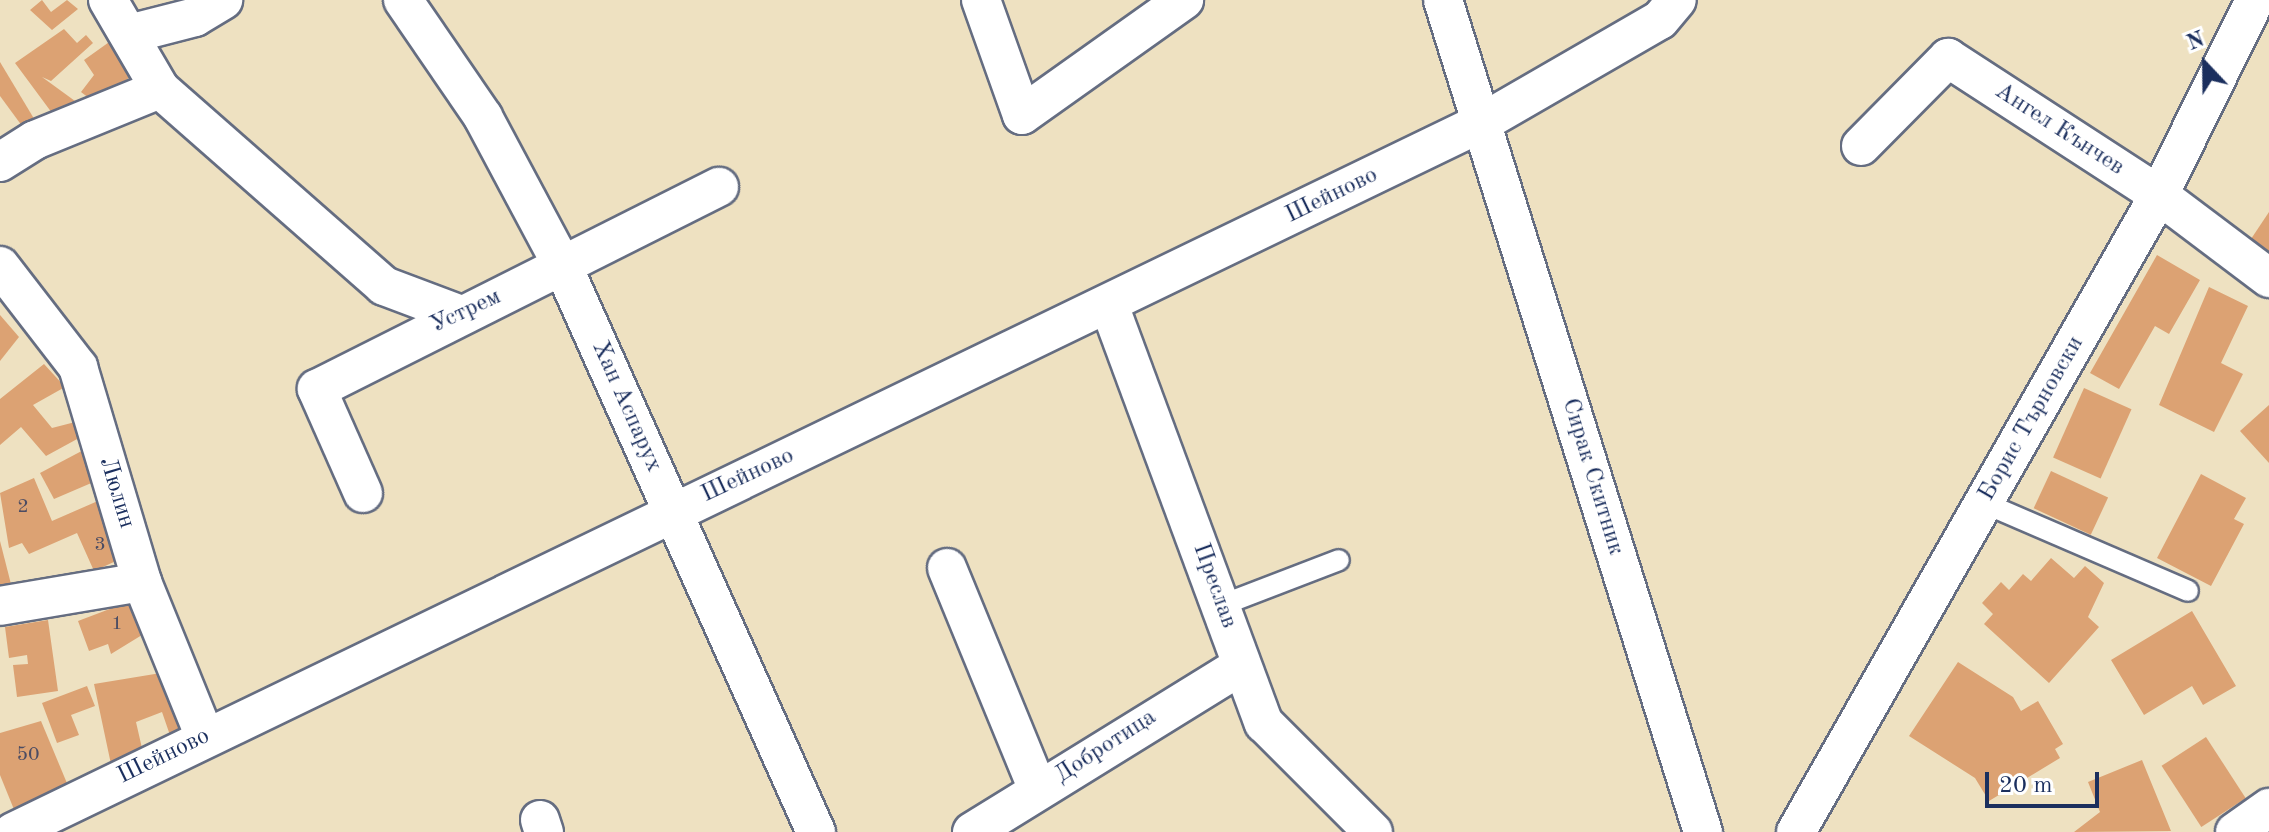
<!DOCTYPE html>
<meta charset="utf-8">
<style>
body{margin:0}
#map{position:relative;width:2269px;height:832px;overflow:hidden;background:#eee1c1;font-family:"Old Standard TT",serif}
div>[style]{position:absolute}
.building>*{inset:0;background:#dca273;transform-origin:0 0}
.roads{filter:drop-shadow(2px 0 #656d81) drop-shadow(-2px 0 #656d81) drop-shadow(0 2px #656d81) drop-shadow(0 -2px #656d81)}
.lane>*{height:20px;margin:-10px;padding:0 10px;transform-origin:10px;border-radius:10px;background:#fff}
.street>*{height:38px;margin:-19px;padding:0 19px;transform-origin:19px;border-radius:19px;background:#fff}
span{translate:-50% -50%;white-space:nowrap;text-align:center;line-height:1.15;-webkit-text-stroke:6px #fff;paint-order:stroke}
.number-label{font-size:20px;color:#4b4c63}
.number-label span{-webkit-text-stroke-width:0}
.street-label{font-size:24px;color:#1b2f5e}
.north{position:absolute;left:2165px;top:24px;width:80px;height:80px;-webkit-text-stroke:6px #fff;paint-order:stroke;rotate:338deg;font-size:22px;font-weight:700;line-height:32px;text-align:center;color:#1b2f5e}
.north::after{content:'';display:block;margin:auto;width:28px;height:36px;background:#1b2f5e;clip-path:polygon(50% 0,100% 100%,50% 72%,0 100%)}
.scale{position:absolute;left:1985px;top:772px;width:114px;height:36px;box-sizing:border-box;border:4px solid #1b2f5e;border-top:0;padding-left:10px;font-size:24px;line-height:28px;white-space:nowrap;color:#1b2f5e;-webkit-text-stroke:6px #fff;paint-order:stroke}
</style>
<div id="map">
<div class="building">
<div style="clip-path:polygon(42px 0,51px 12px,67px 0,78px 9px,52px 30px,30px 10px)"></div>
<div style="clip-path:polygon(64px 29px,77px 43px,86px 35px,93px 43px,51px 81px,42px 77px,75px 101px,52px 113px,15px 63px)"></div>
<div style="clip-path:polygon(119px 35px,141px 67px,98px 105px,81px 92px,94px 75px,84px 60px)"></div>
<div style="clip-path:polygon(0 62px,36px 122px,25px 130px,0 96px)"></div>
<div style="clip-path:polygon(2269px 212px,2269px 255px,2249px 242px)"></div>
<div style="clip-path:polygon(2157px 255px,2200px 280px,2169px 334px,2155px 326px,2119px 389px,2090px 373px)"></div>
<div style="clip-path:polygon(2209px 287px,2248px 306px,2221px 363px,2243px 374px,2214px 432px,2159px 405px)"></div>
<div style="clip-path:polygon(0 315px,19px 337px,0 361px)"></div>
<div style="clip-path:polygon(44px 364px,65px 387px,33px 405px,52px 428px,83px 420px,90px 432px,46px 456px,21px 427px,0 445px,0 399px)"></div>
<div style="left:2084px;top:388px;width:52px;height:76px;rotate:24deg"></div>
<div style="clip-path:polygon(2269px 405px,2269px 463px,2240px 431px)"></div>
<div style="clip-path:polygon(93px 445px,110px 475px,54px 499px,40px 473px)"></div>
<div style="left:2051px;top:471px;width:63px;height:41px;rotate:25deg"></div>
<div style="clip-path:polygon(2201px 474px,2246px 498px,2234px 519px,2244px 524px,2211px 586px,2157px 558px)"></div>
<div style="clip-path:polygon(34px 478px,52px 521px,107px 497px,127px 541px,111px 549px,116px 561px,94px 571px,77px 533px,29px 554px,22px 543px,9px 548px,0 493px)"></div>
<div style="clip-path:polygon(0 541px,12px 588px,0 593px)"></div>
<div style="clip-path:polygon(2051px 558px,2074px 578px,2085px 566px,2104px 583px,2088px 617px,2099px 627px,2049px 683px,1984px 624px,1993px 614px,1982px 603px,2001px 582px,2009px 590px,2023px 574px,2031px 581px)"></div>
<div style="clip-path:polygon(144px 596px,155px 627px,111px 654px,108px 644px,89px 651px,78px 621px)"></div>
<div style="clip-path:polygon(2192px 611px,2236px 686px,2203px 705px,2192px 686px,2144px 715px,2111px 660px)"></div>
<div style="clip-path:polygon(48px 620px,58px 691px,17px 697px,13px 665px,28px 664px,27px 655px,9px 658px,5px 627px)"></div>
<div style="clip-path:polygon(1958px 662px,2013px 697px,2021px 711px,2038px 701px,2063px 744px,2055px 749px,2060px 758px,1989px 801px,1975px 778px,1909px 736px)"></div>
<div style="clip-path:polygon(173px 671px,186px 734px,172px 741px,162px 712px,136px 722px,144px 757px,112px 769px,94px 684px)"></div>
<div style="clip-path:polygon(87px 686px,95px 706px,71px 715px,79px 735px,57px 743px,42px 703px)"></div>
<div style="clip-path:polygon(41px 721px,69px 788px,15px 812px,0 775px,0 733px)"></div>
<div style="left:2206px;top:737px;width:73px;height:53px;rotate:57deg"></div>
<div style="clip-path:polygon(2142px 760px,2171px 831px,2074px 832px,2100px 812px,2088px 782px)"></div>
</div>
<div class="roads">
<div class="lane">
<div style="left:1984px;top:503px;width:222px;rotate:23.3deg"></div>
<div style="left:1222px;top:605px;width:125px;rotate:-21deg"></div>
</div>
<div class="street">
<div style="left:108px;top:0;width:103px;rotate:59.7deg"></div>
<div style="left:160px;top:89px;width:298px;rotate:41.3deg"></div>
<div style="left:384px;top:286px;width:77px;rotate:20.6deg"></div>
<div style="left:403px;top:0;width:142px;rotate:55.6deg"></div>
<div style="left:483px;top:117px;width:172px;rotate:61.9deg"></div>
<div style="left:564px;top:269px;width:617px;rotate:65.89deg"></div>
<div style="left:981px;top:0;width:122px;rotate:70.4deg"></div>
<div style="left:1022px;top:115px;width:199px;rotate:-35.4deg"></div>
<div style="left:1443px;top:0;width:872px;rotate:72.65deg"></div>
<div style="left:129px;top:34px;width:68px;rotate:-14.4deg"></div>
<div style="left:195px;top:17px;width:33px;rotate:-31deg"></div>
<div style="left:1861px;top:146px;width:124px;rotate:-45.3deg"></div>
<div style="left:1948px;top:58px;width:252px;rotate:33deg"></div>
<div style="left:2159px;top:195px;width:138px;rotate:37deg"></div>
<div style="left:0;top:162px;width:41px;rotate:-32.2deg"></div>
<div style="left:35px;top:140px;width:135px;rotate:-22.2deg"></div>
<div style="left:0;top:266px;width:128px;rotate:52.3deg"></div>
<div style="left:78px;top:367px;width:224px;rotate:73.4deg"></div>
<div style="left:142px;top:582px;width:167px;rotate:67.9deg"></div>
<div style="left:1109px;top:305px;width:446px;rotate:69.7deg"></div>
<div style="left:1264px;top:723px;width:154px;rotate:45deg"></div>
<div style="left:363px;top:493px;width:114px;rotate:-113.9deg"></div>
<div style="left:317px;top:389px;width:450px;rotate:-26.7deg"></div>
<div style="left:947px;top:568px;width:240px;rotate:67.7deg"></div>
<div style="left:0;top:606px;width:144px;rotate:-9.6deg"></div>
<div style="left:540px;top:820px;width:13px;rotate:72deg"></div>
<div style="left:13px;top:832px;width:1632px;rotate:-25.78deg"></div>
<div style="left:1483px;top:122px;width:204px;rotate:-30deg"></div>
<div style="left:1660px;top:20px;width:26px;rotate:-50deg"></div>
<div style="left:972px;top:832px;width:317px;rotate:-31.7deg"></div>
<div style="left:1796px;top:832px;width:733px;rotate:-60.32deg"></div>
<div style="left:2159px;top:195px;width:217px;rotate:-63.8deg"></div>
<div style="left:2235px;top:832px;width:42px;rotate:-35.2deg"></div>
</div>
</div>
<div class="number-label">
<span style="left:23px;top:507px">2</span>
<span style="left:100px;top:545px">3</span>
<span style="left:117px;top:624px">1</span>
<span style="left:28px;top:755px">50</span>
</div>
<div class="street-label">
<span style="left:2059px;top:130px;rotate:33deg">Ангел Кънчев</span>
<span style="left:1332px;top:196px;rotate:-26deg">Шейново</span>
<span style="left:466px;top:312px;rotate:-25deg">Устрем</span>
<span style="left:626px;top:407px;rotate:66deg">Хан Аспарух</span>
<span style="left:2032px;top:419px;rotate:-60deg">Борис Търновски</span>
<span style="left:748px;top:476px;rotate:-25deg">Шейново</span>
<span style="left:1592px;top:477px;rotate:73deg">Сирак Скитник</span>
<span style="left:116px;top:493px;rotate:73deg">Люлин</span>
<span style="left:1214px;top:586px;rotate:70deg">Преслав</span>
<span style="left:1106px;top:747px;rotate:-33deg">Добротица</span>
<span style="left:164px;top:757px;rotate:-26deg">Шейново</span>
</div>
<div class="north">N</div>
<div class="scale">20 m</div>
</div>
